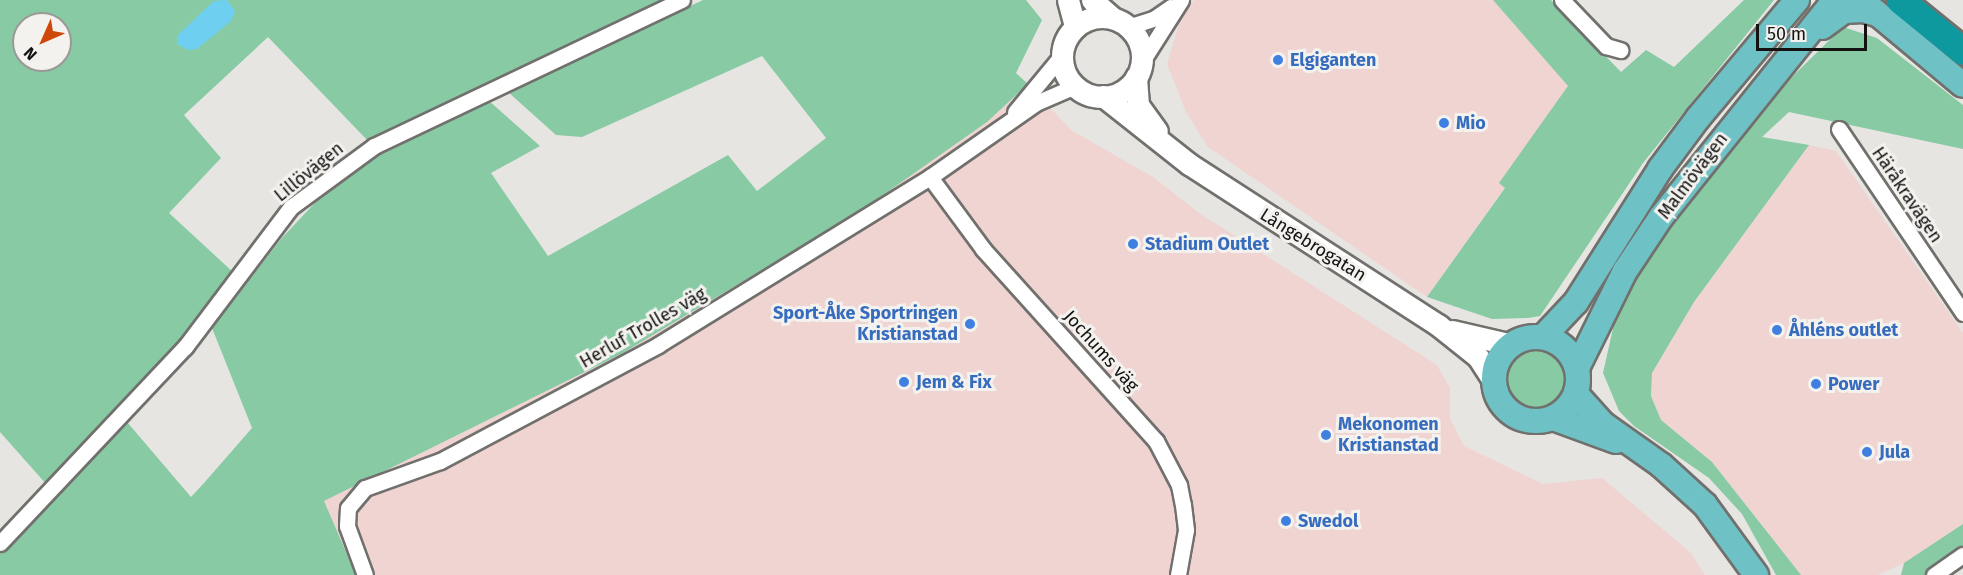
<!DOCTYPE html>
<meta charset="utf-8">
<style>
body{margin:0}
#map{position:relative;width:1963px;height:575px;overflow:hidden;background:#e6e5e2;font-family:"Fira Sans",sans-serif}
div>[style]{position:absolute}
.commercial>*{inset:0;background:#efd4d2}
.green>*{inset:0;background:#87caa4}
.round{border-radius:50%}
.water>*{inset:0;background:#6ecff0}
.roads{filter:drop-shadow(2px 0 #71706d) drop-shadow(-2px 0 #71706d) drop-shadow(0 2px #71706d) drop-shadow(0 -2px #71706d)}
.street>*{height:15px;margin:-7.5px;padding:0 7.5px;transform-origin:7.5px;border-radius:7.5px;background:#fff}
.secondary>*{height:21px;margin:-10.5px;padding:0 10.5px;transform-origin:10.5px;border-radius:10.5px;background:#fff}
.secondary>.ring{margin:-10.5px;padding:0;box-sizing:content-box;background:none;border:21px solid #fff;border-radius:50%}
.primary>*{height:24px;margin:-12px;padding:0 12px;transform-origin:12px;border-radius:12px;background:#6ec2c5}
.primary>.ring{margin:-12px;padding:0;box-sizing:content-box;background:none;border:24px solid #6ec2c5;border-radius:50%}
.highway>*{height:27px;margin:-13.5px;padding:0 13.5px;transform-origin:13.5px;border-radius:13.5px;background:#0e999f}
.dots>*{width:16px;height:16px;translate:-50% -50%;box-sizing:border-box;border:3px solid #f4f2ef;border-radius:50%}
span{translate:-50% -50%;white-space:nowrap;text-align:center;line-height:1.15;-webkit-text-stroke:6px #f4f2ef;paint-order:stroke}
.shop-label{font-size:18px;color:#366cbe;font-weight:700}
.left{translate:0 -50%;text-align:left}
.right{translate:-100% -50%;text-align:right}
.street-label{font-size:18px;color:#141312}
.north{position:absolute;left:12px;top:12px;width:60px;height:60px;box-sizing:border-box;background:#f4f2ef;border:2px solid #9a9997;border-radius:50%;rotate:225deg;font-size:16px;font-weight:700;line-height:24px;text-align:center;color:#141312}
.north::after{content:'';display:block;margin:auto;width:21px;height:27px;background:#ce480c;clip-path:polygon(50% 0,100% 100%,50% 72%,0 100%)}
.scale{position:absolute;left:1756px;top:24px;width:111px;height:27px;box-sizing:border-box;border:3px solid #141312;border-top:0;padding-left:8px;font-size:18px;line-height:21px;white-space:nowrap;color:#141312;-webkit-text-stroke:4px #f4f2ef;paint-order:stroke}
</style>
<div id="map">
<div class="commercial">
<div style="clip-path:polygon(1194px 0,1493px 0,1569px 86px,1500px 182px,1505px 187px,1427px 297px,1208px 147px,1186px 112px,1167px 64px,1183px 11px)"></div>
<div style="clip-path:polygon(1028px 84px,1071px 130px,1153px 177px,1199px 213px,1437px 365px,1450px 388px,1450px 418px,1464px 446px,1543px 484px,1602px 478px,1690px 552px,1705px 575px,356px 575px,324px 501px,621px 354px,859px 212px,987px 122px)"></div>
<div style="clip-path:polygon(1809px 145px,1836px 151px,1963px 333px,1963px 524px,1904px 563px,1878px 575px,1801px 575px,1712px 462px,1661px 420px,1651px 396px,1652px 373px,1694px 302px)"></div>
</div>
<div class="green">
<div style="clip-path:polygon(evenodd,0 0,669px 0,370px 143px,268px 37px,184px 115px,221px 158px,169px 213px,234px 273px,181px 343px,47px 485px,0 432px,0 0,24px 24px,60px 24px,60px 60px,24px 60px,24px 24px)"></div>
<div style="clip-path:polygon(703px 0,1026px 0,1042px 20px,1016px 73px,1028px 84px,987px 122px,859px 212px,621px 354px,324px 501px,356px 575px,0 575px,0 552px,127px 422px,191px 497px,204px 483px,252px 428px,212px 328px,281px 239px,326px 191px,376px 155px,488px 100px,540px 146px,491px 173px,548px 256px,728px 155px,757px 191px,826px 138px,762px 56px,582px 137px,556px 135px,508px 92px)"></div>
<div style="clip-path:polygon(1493px 0,1551px 0,1621px 72px,1646px 50px,1674px 67px,1744px 0,1774px 0,1643px 163px,1540px 316px,1528px 318px,1492px 319px,1427px 297px,1505px 188px,1499px 183px,1568px 86px)"></div>
<div style="clip-path:polygon(1843px 27px,1877px 38px,1963px 105px,1963px 149px,1789px 112px,1762px 137px,1809px 145px,1694px 302px,1652px 373px,1651px 396px,1661px 420px,1712px 462px,1801px 575px,1776px 575px,1742px 514px,1709px 478px,1634px 426px,1619px 411px,1603px 373px,1618px 306px,1648px 255px,1750px 118px)"></div>
<div class="round" style="left:1503px;top:346px;width:66px;height:66px"></div>
<div style="clip-path:polygon(1963px 524px,1963px 548px,1925px 575px,1901px 575px,1904px 563px)"></div>
</div>
<div class="water">
<div style="clip-path:polygon(227px 0,235px 11px,231px 21px,197px 49px,188px 50px,177px 44px,177px 36px,214px 1px)"></div>
</div>
<div class="roads">
<div class="street">
<div style="left:1562px;top:0;width:64px;rotate:46.3deg"></div>
<div style="left:1606px;top:46px;width:15px;rotate:16deg"></div>
<div style="left:1128px;top:27px;width:28px;rotate:-18deg"></div>
<div style="left:1155px;top:18px;width:19px;rotate:-35deg"></div>
<div style="left:1141px;top:63px;width:75px;rotate:-57.6deg"></div>
<div style="left:1015px;top:112px;width:74px;rotate:-50.5deg"></div>
<div style="left:1839px;top:129px;width:222px;rotate:56deg"></div>
<div style="left:930px;top:177px;width:89px;rotate:53.6deg"></div>
<div style="left:983px;top:249px;width:258px;rotate:48deg"></div>
<div style="left:1156px;top:441px;width:50px;rotate:62.4deg"></div>
<div style="left:1179px;top:485px;width:20px;rotate:79deg"></div>
<div style="left:1183px;top:505px;width:25px;rotate:83deg"></div>
<div style="left:1186px;top:530px;width:46px;rotate:100.1deg"></div>
<div style="left:0;top:543px;width:270px;rotate:-46.7deg"></div>
<div style="left:185px;top:347px;width:176px;rotate:-52.9deg"></div>
<div style="left:291px;top:207px;width:103px;rotate:-36.3deg"></div>
<div style="left:374px;top:146px;width:341px;rotate:-25.4deg"></div>
<div style="left:365px;top:575px;width:52px;rotate:-110.2deg"></div>
<div style="left:347px;top:526px;width:18px;rotate:-87deg"></div>
<div style="left:348px;top:508px;width:26px;rotate:-50deg"></div>
<div style="left:365px;top:488px;width:80px;rotate:-19.8deg"></div>
<div style="left:440px;top:461px;width:247px;rotate:-28deg"></div>
<div style="left:658px;top:345px;width:320px;rotate:-31.7deg"></div>
<div style="left:930px;top:177px;width:129px;rotate:-34.9deg"></div>
<div style="left:1036px;top:103px;width:43px;rotate:-23.6deg"></div>
<div style="left:1934px;top:575px;width:35px;rotate:-35deg"></div>
</div>
<div class="secondary">
<div style="left:1068px;top:0;width:28px;rotate:75deg"></div>
<div style="left:1092px;top:0;width:28px;rotate:41deg"></div>
<div class="ring" style="left:1062px;top:17px;width:59px;height:59px"></div>
<div style="left:1136px;top:77px;width:28px;rotate:86deg"></div>
<div style="left:1138px;top:105px;width:32px;rotate:54deg"></div>
<div style="left:1103px;top:96px;width:110px;rotate:38.3deg"></div>
<div style="left:1189px;top:164px;width:297px;rotate:32.9deg"></div>
<div style="left:1438px;top:325px;width:51px;rotate:38.7deg"></div>
<div style="left:1478px;top:357px;width:30px;rotate:57deg"></div>
<div style="left:1452px;top:331px;width:62px;rotate:13.1deg"></div>
</div>
<div class="primary">
<div style="left:1866px;top:4px;width:126px;rotate:39.9deg"></div>
<div style="left:1822px;top:27px;width:27px;rotate:-36deg"></div>
<div style="left:1844px;top:11px;width:19px;rotate:-3deg"></div>
<div style="left:1863px;top:10px;width:15px;rotate:16deg"></div>
<div class="ring" style="left:1494px;top:337px;width:60px;height:60px"></div>
<div style="left:1543px;top:337px;width:48px;rotate:-46.7deg"></div>
<div style="left:1576px;top:302px;width:157px;rotate:-57.7deg"></div>
<div style="left:1660px;top:169px;width:64px;rotate:-53.3deg"></div>
<div style="left:1698px;top:118px;width:154px;rotate:-50deg"></div>
<div style="left:1577px;top:368px;width:108px;rotate:-63.7deg"></div>
<div style="left:1625px;top:271px;width:65px;rotate:-56.3deg"></div>
<div style="left:1661px;top:217px;width:278px;rotate:-51.3deg"></div>
<div style="left:1576px;top:394px;width:40px;rotate:48deg"></div>
<div style="left:1603px;top:424px;width:71px;rotate:35.3deg"></div>
<div style="left:1661px;top:465px;width:59px;rotate:42.3deg"></div>
<div style="left:1705px;top:505px;width:87px;rotate:53.9deg"></div>
<div style="left:1553px;top:418px;width:67px;rotate:20.1deg"></div>
</div>
<div class="highway">
<div style="left:1900px;top:0;width:81px;rotate:39deg"></div>
</div>
</div>
<div class="dots">
<div style="left:1278px;top:60px;background:#3f7fe0"></div>
<div style="left:1444px;top:123px;background:#3f7fe0"></div>
<div style="left:1133px;top:244px;background:#3f7fe0"></div>
<div style="left:970px;top:324px;background:#3f7fe0"></div>
<div style="left:1777px;top:330px;background:#3f7fe0"></div>
<div style="left:904px;top:382px;background:#3f7fe0"></div>
<div style="left:1816px;top:384px;background:#3f7fe0"></div>
<div style="left:1326px;top:435px;background:#3f7fe0"></div>
<div style="left:1867px;top:452px;background:#3f7fe0"></div>
<div style="left:1286px;top:521px;background:#3f7fe0"></div>
</div>
<div class="shop-label">
<span class="left" style="left:1290px;top:60px">Elgiganten</span>
<span class="left" style="left:1456px;top:123px">Mio</span>
<span class="left" style="left:1145px;top:244px">Stadium Outlet</span>
<span class="right" style="left:958px;top:324px">Sport-Åke Sportringen<br>Kristianstad</span>
<span class="left" style="left:1789px;top:330px">Åhléns outlet</span>
<span class="left" style="left:916px;top:382px">Jem &amp; Fix</span>
<span class="left" style="left:1828px;top:384px">Power</span>
<span class="left" style="left:1338px;top:435px">Mekonomen<br>Kristianstad</span>
<span class="left" style="left:1879px;top:452px">Jula</span>
<span class="left" style="left:1298px;top:521px">Swedol</span>
</div>
<div class="street-label">
<span style="left:309px;top:172px;rotate:-39deg">Lillövägen</span>
<span style="left:1693px;top:176px;rotate:-53deg">Malmövägen</span>
<span style="left:1907px;top:195px;rotate:56deg">Häråkravägen</span>
<span style="left:1313px;top:245px;rotate:32deg">Långebrogatan</span>
<span style="left:643px;top:328px;rotate:-30deg">Herluf Trolles väg</span>
<span style="left:1101px;top:351px;rotate:48deg">Jochums väg</span>
</div>
<div class="north">N</div>
<div class="scale">50 m</div>
</div>
